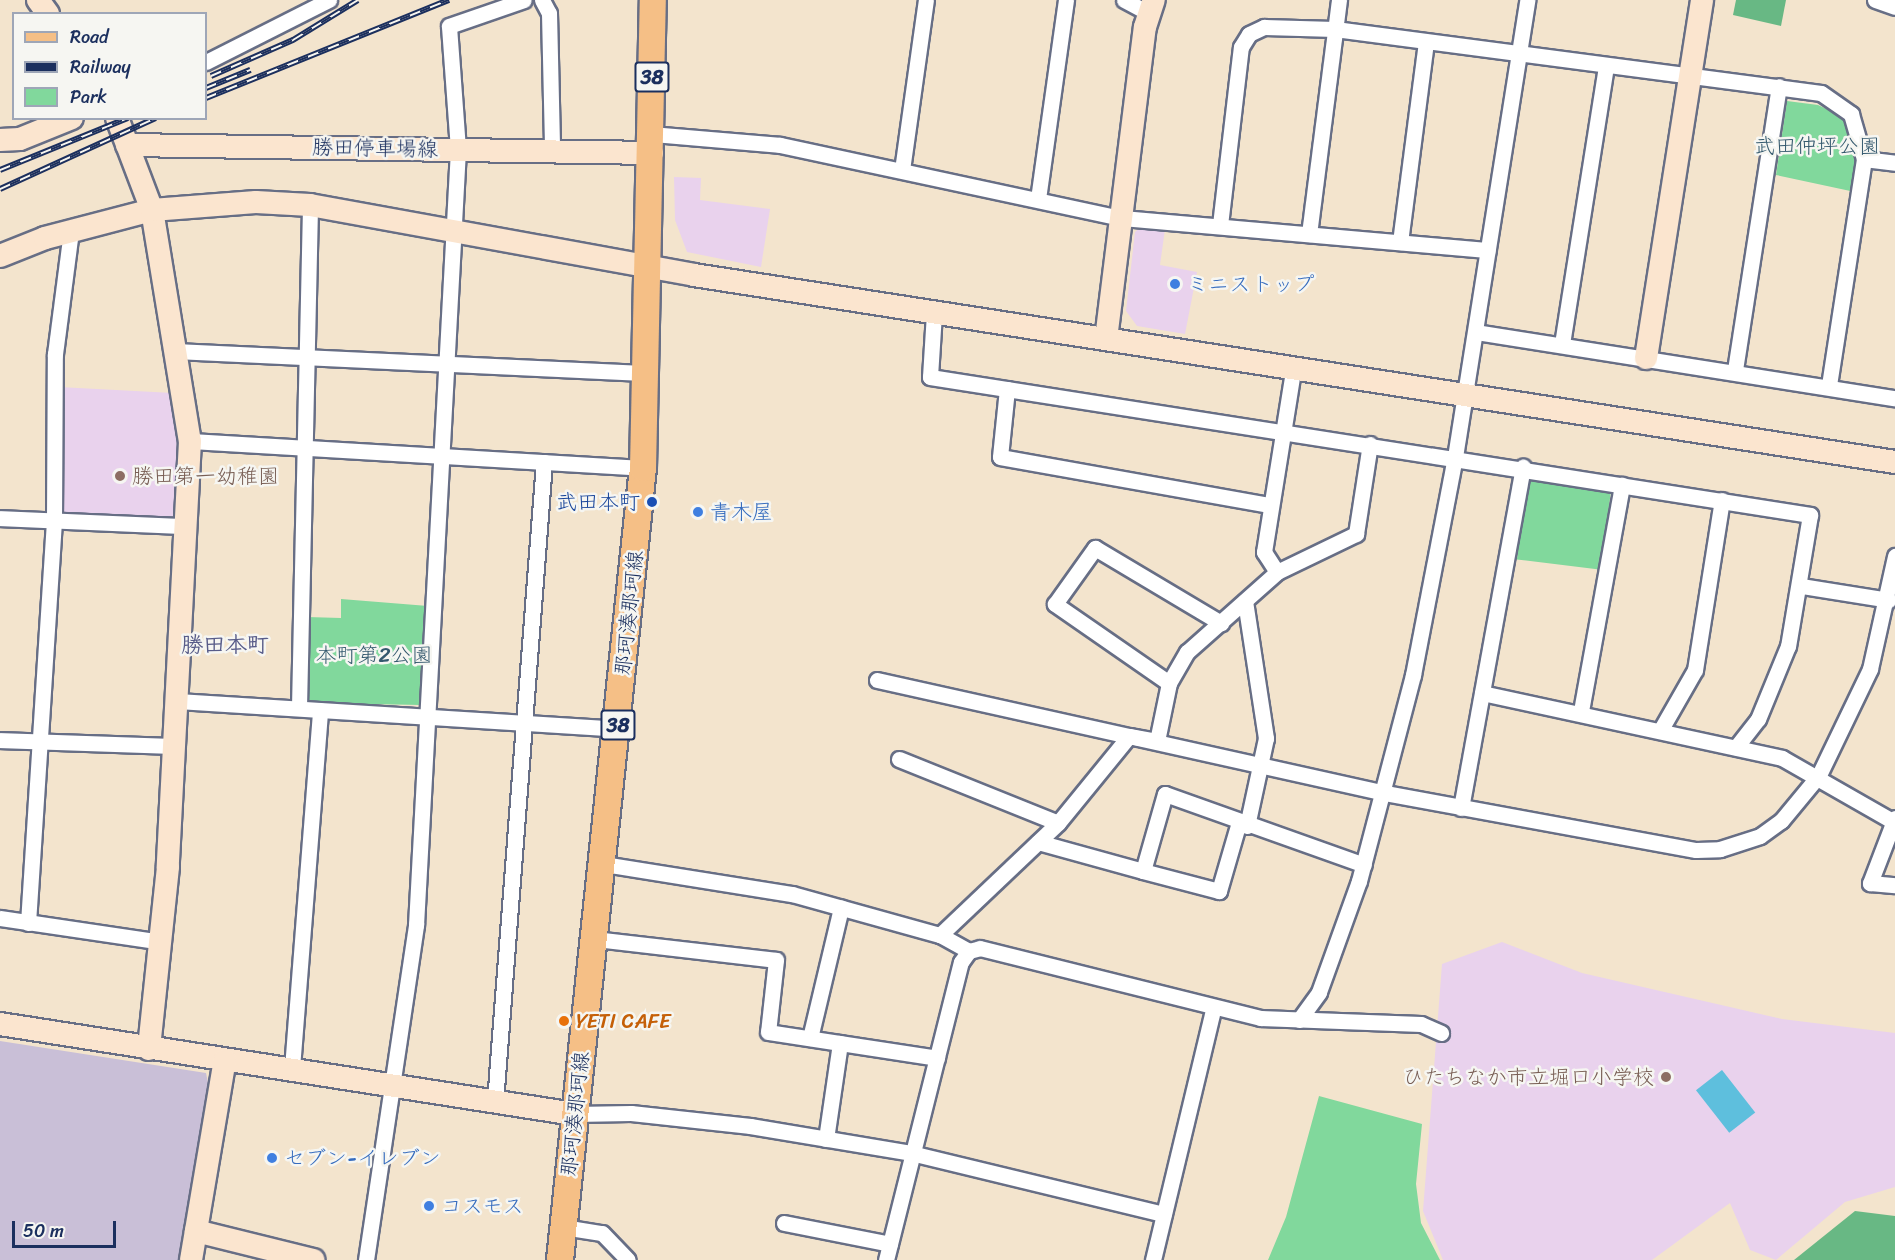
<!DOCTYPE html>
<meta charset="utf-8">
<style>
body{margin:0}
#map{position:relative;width:1895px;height:1260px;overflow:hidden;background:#f3e4cd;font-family:Sriracha,"Klee One",sans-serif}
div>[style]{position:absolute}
.built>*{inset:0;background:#e9d2ed}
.industrial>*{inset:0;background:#c9bfd7}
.green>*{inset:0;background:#81d89c;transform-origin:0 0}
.forest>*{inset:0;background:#68b884}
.water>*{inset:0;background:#5ebfdd;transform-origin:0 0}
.roads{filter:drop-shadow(2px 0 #676e85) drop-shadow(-2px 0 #676e85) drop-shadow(0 2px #676e85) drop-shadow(0 -2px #676e85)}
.street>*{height:15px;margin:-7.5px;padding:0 7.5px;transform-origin:7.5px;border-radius:7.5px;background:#fff}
.secondary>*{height:22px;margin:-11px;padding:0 11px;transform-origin:11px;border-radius:11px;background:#fbe5cf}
.primary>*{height:26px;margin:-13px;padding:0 13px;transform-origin:13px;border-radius:13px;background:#f5bf86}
.rail>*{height:6px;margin-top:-3px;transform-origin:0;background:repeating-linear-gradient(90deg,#f6f6f2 0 11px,#1b2f5e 0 22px);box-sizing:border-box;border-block:2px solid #1b2f5e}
.dots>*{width:16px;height:16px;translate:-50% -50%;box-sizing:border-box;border:3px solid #f6f6f2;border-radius:50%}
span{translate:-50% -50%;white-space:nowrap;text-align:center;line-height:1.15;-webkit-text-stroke:5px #f6f6f2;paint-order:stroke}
.shield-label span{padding:2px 4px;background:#f6f6f2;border:2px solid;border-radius:4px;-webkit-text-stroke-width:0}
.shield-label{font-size:20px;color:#1b2f5e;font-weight:700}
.park-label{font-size:21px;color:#34596e}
.street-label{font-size:21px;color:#1b2f5e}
.shop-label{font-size:21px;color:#366cbe}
.left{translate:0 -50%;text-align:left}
.education-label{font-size:21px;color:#785e54}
.right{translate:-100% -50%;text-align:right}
.transit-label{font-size:21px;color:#164399}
.food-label{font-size:21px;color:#c56008}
.neighbourhood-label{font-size:22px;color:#585c89;font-weight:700}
.legend{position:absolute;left:12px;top:12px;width:195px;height:108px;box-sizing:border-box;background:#f6f6f2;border:2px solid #9ea6b7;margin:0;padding:8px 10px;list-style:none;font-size:18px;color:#1b2f5e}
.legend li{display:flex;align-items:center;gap:12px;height:30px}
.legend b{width:30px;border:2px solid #9ea6b7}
.scale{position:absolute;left:12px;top:1221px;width:104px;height:27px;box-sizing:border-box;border:3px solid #1b2f5e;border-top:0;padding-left:8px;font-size:18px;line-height:21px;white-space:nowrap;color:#1b2f5e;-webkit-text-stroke:4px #f6f6f2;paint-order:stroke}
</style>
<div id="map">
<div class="built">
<div style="clip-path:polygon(674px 177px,701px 178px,700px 200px,770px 209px,761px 267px,687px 252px,675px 220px)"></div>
<div style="clip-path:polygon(1141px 227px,1165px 229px,1160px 265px,1197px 272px,1185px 334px,1137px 326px,1126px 311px,1135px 232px)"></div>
<div style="clip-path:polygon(59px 387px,173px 393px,183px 440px,175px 521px,65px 516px,59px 512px)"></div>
<div style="clip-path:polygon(1502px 942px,1582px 973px,1782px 1019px,1895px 1033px,1895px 1187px,1845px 1202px,1776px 1260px,1750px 1250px,1730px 1203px,1652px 1260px,1443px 1260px,1423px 1211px,1442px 964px)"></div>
</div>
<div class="industrial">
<div style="clip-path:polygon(0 1041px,206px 1073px,210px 1092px,180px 1260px,0 1260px)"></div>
</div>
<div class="green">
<div style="clip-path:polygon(1787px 101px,1818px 105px,1837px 114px,1851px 129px,1858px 162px,1855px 192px,1776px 175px)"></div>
<div style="left:1527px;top:477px;width:85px;height:83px;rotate:7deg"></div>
<div style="clip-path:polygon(341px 599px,428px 606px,421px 705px,311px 703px,303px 693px,307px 617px,341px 618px)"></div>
<div style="clip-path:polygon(1319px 1096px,1422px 1124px,1416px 1184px,1421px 1223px,1440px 1260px,1268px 1260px,1286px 1217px)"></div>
</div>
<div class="forest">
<div style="clip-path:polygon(1736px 0,1786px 0,1781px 26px,1733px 15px)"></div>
<div style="clip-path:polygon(1855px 1211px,1895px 1216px,1895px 1260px,1794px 1260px)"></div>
</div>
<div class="water">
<div style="left:1722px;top:1070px;width:54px;height:33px;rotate:52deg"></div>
</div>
<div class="roads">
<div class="street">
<div style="left:542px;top:0;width:15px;rotate:62deg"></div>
<div style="left:549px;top:13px;width:137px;rotate:88.7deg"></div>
<div style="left:1124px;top:0;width:27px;rotate:28deg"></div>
<div style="left:1875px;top:0;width:21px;rotate:19deg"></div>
<div style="left:206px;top:62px;width:138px;rotate:-26.8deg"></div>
<div style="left:652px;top:134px;width:128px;rotate:4.9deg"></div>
<div style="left:780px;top:145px;width:349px;rotate:12.1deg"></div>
<div style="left:1121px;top:218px;width:368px;rotate:5deg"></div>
<div style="left:1864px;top:159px;width:31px;rotate:7deg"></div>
<div style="left:902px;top:170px;width:172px;rotate:-82deg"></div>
<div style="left:1038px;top:199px;width:201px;rotate:-82deg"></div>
<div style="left:1220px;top:225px;width:179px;rotate:-83.3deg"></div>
<div style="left:1241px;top:47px;width:15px;rotate:-58deg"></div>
<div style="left:1249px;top:34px;width:17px;rotate:-25deg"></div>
<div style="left:1264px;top:27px;width:71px;rotate:1.6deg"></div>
<div style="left:1335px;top:29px;width:490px;rotate:7.5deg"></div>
<div style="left:1821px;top:93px;width:37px;rotate:35deg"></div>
<div style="left:1851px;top:114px;width:47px;rotate:73.9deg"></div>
<div style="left:1864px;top:159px;width:230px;rotate:98.8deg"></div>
<div style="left:1309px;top:234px;width:236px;rotate:-82.7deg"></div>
<div style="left:1400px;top:242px;width:202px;rotate:-82.6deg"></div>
<div style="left:934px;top:313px;width:64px;rotate:93.6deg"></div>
<div style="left:930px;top:377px;width:891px;rotate:8.91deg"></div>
<div style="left:1810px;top:515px;width:133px;rotate:99.5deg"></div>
<div style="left:1788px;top:646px;width:79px;rotate:112.3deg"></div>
<div style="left:1758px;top:719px;width:36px;rotate:128deg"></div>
<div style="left:1476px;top:332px;width:424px;rotate:9deg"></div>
<div style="left:1562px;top:344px;width:282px;rotate:-81deg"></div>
<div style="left:177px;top:351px;width:470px;rotate:2.7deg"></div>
<div style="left:1735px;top:370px;width:287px;rotate:-81.2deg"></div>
<div style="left:1007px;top:389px;width:68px;rotate:95.9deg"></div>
<div style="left:1000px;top:457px;width:274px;rotate:10.1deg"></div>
<div style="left:190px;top:441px;width:454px;rotate:3.4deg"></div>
<div style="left:0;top:518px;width:185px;rotate:2.5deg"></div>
<div style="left:1277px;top:572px;width:24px;rotate:-123deg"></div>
<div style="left:1264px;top:552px;width:184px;rotate:-80.9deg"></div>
<div style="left:1802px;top:586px;width:88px;rotate:9.1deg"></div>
<div style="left:1245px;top:601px;width:139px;rotate:81.3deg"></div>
<div style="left:1266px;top:738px;width:90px;rotate:102.2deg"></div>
<div style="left:877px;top:680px;width:520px;rotate:12.54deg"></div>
<div style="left:1385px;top:793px;width:316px;rotate:10.4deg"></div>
<div style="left:1696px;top:850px;width:24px;rotate:-2deg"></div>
<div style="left:1720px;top:849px;width:42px;rotate:-18deg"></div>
<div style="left:1760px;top:836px;width:26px;rotate:-36deg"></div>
<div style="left:1781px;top:821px;width:60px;rotate:-50.4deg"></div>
<div style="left:1819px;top:775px;width:118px;rotate:-64.3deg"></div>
<div style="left:1870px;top:669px;width:116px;rotate:-77.5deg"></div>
<div style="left:1169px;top:683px;width:139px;rotate:-145.3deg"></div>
<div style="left:1055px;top:604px;width:69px;rotate:-54.5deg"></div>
<div style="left:1095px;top:548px;width:147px;rotate:30.8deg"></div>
<div style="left:1482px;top:693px;width:307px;rotate:12.2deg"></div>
<div style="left:1782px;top:758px;width:129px;rotate:29.7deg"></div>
<div style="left:177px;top:701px;width:442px;rotate:3.6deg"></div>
<div style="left:299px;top:707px;width:502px;rotate:-88.74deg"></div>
<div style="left:1581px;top:711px;width:230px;rotate:-79.7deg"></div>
<div style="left:1660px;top:731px;width:70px;rotate:-60.2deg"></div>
<div style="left:1695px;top:670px;width:172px;rotate:-81deg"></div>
<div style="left:0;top:740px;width:173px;rotate:2deg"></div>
<div style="left:899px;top:759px;width:171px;rotate:21.9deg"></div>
<div style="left:1461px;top:808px;width:347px;rotate:-79.7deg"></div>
<div style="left:1895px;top:818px;width:70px;rotate:111deg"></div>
<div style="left:1870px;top:883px;width:25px;rotate:5deg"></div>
<div style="left:1239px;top:822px;width:72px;rotate:106.2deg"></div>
<div style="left:1219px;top:891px;width:79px;rotate:-165.3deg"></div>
<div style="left:1143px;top:871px;width:80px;rotate:-74.1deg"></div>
<div style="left:1165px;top:794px;width:211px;rotate:19.6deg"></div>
<div style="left:1038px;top:842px;width:109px;rotate:15.4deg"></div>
<div style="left:604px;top:864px;width:190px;rotate:9.1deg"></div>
<div style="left:792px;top:894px;width:154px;rotate:15.5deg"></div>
<div style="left:940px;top:935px;width:33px;rotate:29deg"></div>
<div style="left:0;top:918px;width:164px;rotate:8.4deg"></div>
<div style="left:28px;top:923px;width:404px;rotate:-86.3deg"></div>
<div style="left:54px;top:520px;width:166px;rotate:-89.7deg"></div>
<div style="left:55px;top:354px;width:124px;rotate:-82.6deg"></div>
<div style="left:940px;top:935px;width:163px;rotate:-43.5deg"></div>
<div style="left:1058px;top:823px;width:112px;rotate:-50.8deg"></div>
<div style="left:1129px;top:736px;width:28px;rotate:10deg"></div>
<div style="left:1157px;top:741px;width:59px;rotate:-78.3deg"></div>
<div style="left:1169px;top:683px;width:36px;rotate:-60deg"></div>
<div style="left:1187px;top:652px;width:120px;rotate:-41.6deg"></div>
<div style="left:1277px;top:572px;width:88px;rotate:-25.7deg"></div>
<div style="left:1356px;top:534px;width:91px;rotate:-81.2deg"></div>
<div style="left:595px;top:939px;width:182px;rotate:6.6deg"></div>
<div style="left:776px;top:960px;width:72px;rotate:96.3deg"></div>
<div style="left:768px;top:1032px;width:171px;rotate:8.7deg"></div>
<div style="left:1299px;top:1020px;width:34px;rotate:-54deg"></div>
<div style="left:1319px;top:992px;width:118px;rotate:-70.2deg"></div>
<div style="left:1359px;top:881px;width:213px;rotate:-75.3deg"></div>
<div style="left:1413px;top:675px;width:222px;rotate:-79.1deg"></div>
<div style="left:1455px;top:457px;width:463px;rotate:-81deg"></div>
<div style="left:810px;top:1038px;width:134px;rotate:-76.6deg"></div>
<div style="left:292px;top:1068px;width:359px;rotate:-85.5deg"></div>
<div style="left:495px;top:1102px;width:642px;rotate:-85.62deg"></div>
<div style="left:574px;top:1114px;width:57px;rotate:-1deg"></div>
<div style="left:631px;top:1113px;width:120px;rotate:6.2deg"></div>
<div style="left:750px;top:1126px;width:163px;rotate:9.5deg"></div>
<div style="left:911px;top:1153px;width:260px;rotate:13.6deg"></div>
<div style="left:826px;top:1139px;width:97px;rotate:-81.7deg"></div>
<div style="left:784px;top:1223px;width:108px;rotate:11.2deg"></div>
<div style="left:563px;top:1227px;width:39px;rotate:9deg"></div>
<div style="left:602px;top:1233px;width:37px;rotate:46deg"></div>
<div style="left:366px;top:1260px;width:339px;rotate:-81.5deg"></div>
<div style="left:416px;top:925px;width:777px;rotate:-86.9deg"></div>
<div style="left:458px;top:149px;width:123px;rotate:-94.2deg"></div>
<div style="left:449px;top:26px;width:79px;rotate:-19.1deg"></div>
<div style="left:886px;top:1260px;width:307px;rotate:-75.9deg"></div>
<div style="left:961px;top:962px;width:14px;rotate:-54deg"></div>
<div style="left:969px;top:951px;width:11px;rotate:-15deg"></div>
<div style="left:980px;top:948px;width:289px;rotate:14deg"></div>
<div style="left:1260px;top:1018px;width:161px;rotate:2.1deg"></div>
<div style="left:1421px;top:1024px;width:22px;rotate:24deg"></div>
<div style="left:1153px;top:1260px;width:257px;rotate:-76.5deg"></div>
</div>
<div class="secondary">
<div style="left:38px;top:0;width:17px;rotate:54deg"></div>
<div style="left:117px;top:118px;width:98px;rotate:69.2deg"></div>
<div style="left:152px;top:210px;width:234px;rotate:80.7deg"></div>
<div style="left:190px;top:441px;width:427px;rotate:93deg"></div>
<div style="left:168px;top:867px;width:183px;rotate:96deg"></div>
<div style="left:0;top:140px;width:20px;rotate:-3deg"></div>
<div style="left:20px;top:139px;width:56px;rotate:-22deg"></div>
<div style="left:127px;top:145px;width:525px;rotate:0.87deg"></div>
<div style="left:0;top:256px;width:48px;rotate:-21.8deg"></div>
<div style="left:45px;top:238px;width:111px;rotate:-14.7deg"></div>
<div style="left:152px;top:210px;width:104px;rotate:-4.4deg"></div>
<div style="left:256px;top:202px;width:54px;rotate:3.2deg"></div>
<div style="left:310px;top:205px;width:390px;rotate:10.3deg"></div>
<div style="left:694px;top:275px;width:1215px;rotate:8.85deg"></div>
<div style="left:1106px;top:339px;width:314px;rotate:-82.9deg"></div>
<div style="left:1145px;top:27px;width:28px;rotate:-72deg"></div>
<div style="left:1646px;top:358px;width:362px;rotate:-81.1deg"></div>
<div style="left:0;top:1024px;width:581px;rotate:8.91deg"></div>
<div style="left:196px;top:1231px;width:121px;rotate:13.9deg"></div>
<div style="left:191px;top:1260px;width:203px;rotate:-80.4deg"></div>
</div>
<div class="primary">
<div style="left:560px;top:1260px;width:796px;rotate:-84.02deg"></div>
<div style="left:643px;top:468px;width:468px;rotate:-88.8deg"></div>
</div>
</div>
<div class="rail">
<div style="left:211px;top:76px;width:90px;rotate:-23.7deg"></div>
<div style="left:293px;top:40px;width:76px;rotate:-31.6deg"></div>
<div style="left:206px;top:88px;width:48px;rotate:-22.2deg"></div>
<div style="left:206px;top:98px;width:262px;rotate:-22deg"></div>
<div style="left:0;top:170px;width:138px;rotate:-22.1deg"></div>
<div style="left:0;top:189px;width:171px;rotate:-24.5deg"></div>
</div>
<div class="dots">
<div style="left:1175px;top:284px;background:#3f7fe0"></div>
<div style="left:120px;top:476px;background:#8d6e63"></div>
<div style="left:652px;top:502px;background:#1a4fb4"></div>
<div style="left:698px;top:512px;background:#3f7fe0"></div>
<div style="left:564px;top:1021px;background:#e8710a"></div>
<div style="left:1666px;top:1077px;background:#8d6e63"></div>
<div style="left:272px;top:1158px;background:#3f7fe0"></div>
<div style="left:429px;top:1206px;background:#3f7fe0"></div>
</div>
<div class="shield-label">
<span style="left:652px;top:77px">38</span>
<span style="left:618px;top:725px">38</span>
</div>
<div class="park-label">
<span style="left:1817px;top:146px">武田仲坪公園</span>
<span style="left:374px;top:655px">本町第2公園</span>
</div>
<div class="street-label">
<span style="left:375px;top:148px;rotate:1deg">勝田停車場線</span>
<span style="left:629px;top:613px;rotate:-84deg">那珂湊那珂線</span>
<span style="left:575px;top:1114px;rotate:-84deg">那珂湊那珂線</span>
</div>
<div class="shop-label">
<span class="left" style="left:1187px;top:284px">ミニストップ</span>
<span class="left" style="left:710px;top:512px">青木屋</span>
<span class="left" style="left:284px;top:1158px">セブン-イレブン</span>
<span class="left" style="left:441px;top:1206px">コスモス</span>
</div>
<div class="education-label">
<span class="left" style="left:132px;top:476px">勝田第一幼稚園</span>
<span class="right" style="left:1654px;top:1077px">ひたちなか市立堀口小学校</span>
</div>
<div class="transit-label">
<span class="right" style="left:640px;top:502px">武田本町</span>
</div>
<div class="food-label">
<span class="left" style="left:576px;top:1021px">YETI CAFE</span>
</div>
<div class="neighbourhood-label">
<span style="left:225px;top:645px">勝田本町</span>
</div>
<ul class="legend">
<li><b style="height:8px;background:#f5bf86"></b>Road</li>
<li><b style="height:8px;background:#1b2f5e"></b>Railway</li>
<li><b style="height:16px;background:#81d89c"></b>Park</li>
</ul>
<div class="scale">50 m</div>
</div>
